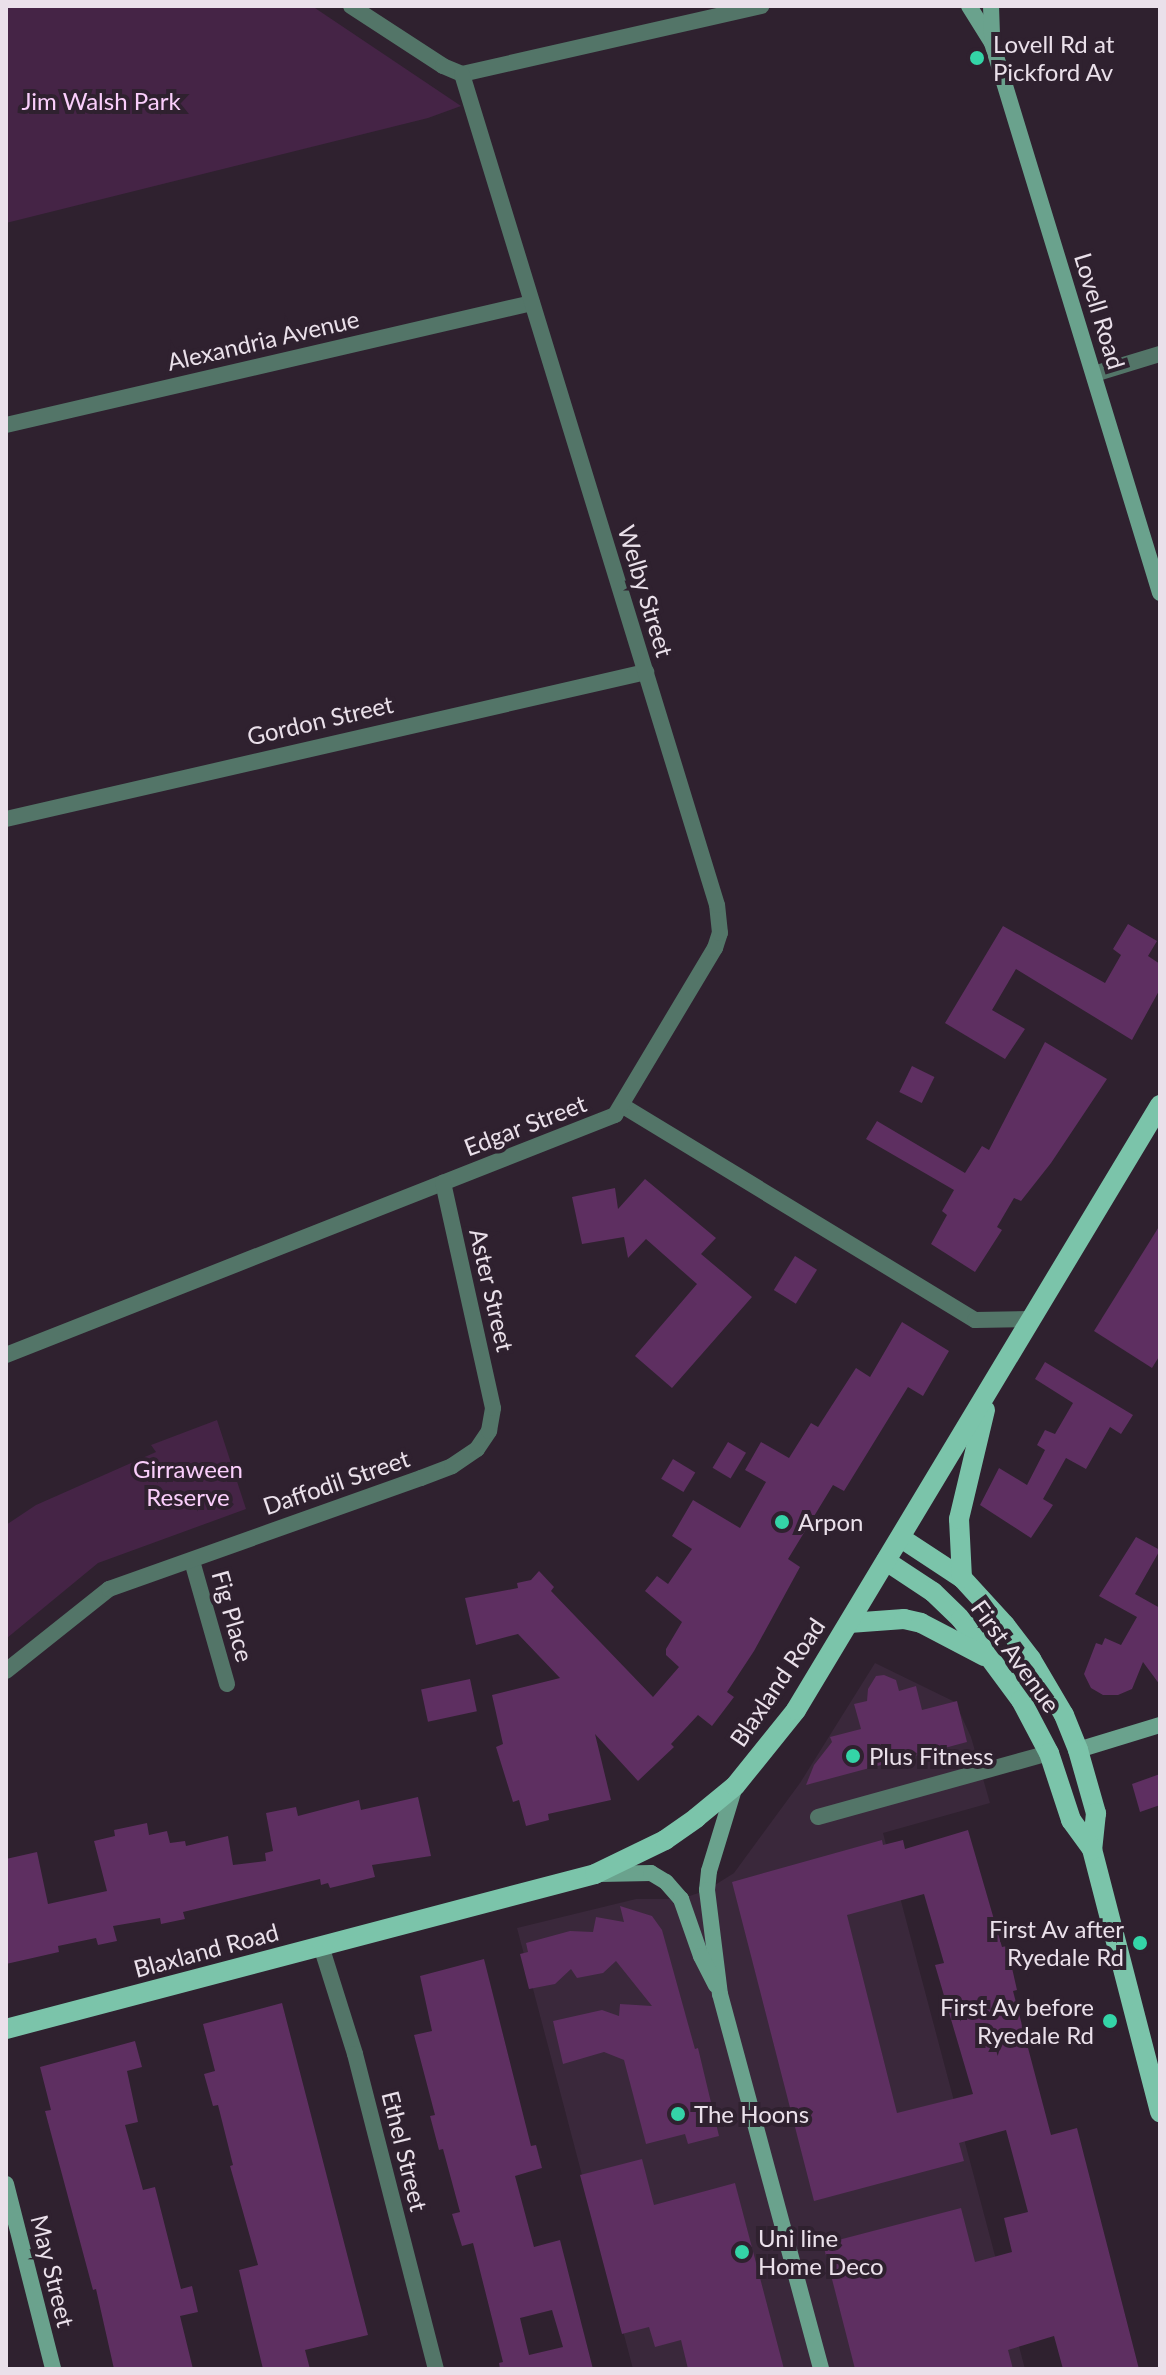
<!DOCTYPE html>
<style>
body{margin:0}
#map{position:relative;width:1166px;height:2375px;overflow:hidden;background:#2f212f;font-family:Lato,sans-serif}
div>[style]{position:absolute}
.built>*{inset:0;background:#3a283b}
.green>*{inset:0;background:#452446}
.building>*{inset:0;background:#5e2f61;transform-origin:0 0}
.street>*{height:16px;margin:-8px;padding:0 8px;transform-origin:8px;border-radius:8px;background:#537568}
.secondary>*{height:16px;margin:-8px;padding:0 8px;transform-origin:8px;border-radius:8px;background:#6aa28d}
.primary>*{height:20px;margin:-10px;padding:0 10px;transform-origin:10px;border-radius:10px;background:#7bc4aa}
.dots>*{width:22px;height:22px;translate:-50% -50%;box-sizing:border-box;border:4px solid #2f212f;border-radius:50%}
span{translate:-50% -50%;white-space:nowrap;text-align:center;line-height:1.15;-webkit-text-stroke:8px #2f212f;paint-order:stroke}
.poi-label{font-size:24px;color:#eae0ea}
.left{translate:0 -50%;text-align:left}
.right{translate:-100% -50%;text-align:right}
.park-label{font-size:24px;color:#facefb}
.street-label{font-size:24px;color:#eae0ea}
.frame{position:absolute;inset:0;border:8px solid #eae0ea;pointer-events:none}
</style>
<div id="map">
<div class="built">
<div style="clip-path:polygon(875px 1663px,955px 1702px,971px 1737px,990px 1803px,883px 1833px,1025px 2369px,633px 2369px,517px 1928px,636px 1899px,681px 1899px,707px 1890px,734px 1873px,800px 1783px)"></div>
</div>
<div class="green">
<div style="clip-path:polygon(6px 6px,312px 6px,461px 106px,428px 118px,6px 223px)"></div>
<div style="clip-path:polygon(217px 1420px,246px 1509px,98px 1563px,7px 1638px,6px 1525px,36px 1505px,156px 1452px,151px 1445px)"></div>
</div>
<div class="building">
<div style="clip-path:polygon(1128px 924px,1157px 941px,1148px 956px,1160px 964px,1160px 989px,1132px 1040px,1016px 969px,992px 1010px,1025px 1029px,1005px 1059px,945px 1023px,1003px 926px,1105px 983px,1121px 955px,1113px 949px)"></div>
<div style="clip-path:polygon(1045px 1042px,1107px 1079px,1051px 1163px,1021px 1201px,1014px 1198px,997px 1227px,1002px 1230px,975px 1272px,931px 1244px,947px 1215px,942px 1211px,954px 1190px,866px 1139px,877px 1121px,965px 1173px,982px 1146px,989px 1150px)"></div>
<div style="left:912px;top:1066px;width:25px;height:29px;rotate:26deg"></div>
<div style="clip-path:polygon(645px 1179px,716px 1238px,701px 1254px,752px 1297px,672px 1388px,635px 1356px,697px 1284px,646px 1239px,628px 1258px,624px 1237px,582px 1244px,572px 1197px,615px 1188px,618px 1209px)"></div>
<div style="clip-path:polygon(1160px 1225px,1160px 1355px,1152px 1368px,1094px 1331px)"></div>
<div style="left:795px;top:1256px;width:26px;height:40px;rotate:32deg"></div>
<div style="clip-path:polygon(902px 1322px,949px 1351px,923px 1396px,908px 1387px,844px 1491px,833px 1485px,788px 1559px,800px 1567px,754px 1651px,727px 1692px,734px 1697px,712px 1726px,698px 1715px,671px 1744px,674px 1747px,638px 1781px,595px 1734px,611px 1800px,548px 1814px,549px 1820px,526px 1826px,519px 1800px,513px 1802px,496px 1747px,503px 1744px,492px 1695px,560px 1678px,518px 1634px,476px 1645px,465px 1598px,518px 1588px,517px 1583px,531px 1580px,539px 1571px,554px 1587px,551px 1591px,653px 1697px,679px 1667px,666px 1655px,666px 1649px,682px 1622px,645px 1591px,657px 1576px,668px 1584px,692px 1549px,672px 1536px,693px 1500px,740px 1528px,766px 1482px,745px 1470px,761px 1442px,789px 1458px,811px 1423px,818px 1427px,856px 1368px,870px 1377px)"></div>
<div style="clip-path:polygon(1045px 1362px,1133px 1415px,1121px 1434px,1110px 1427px,1086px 1469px,1066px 1458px,1043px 1499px,1053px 1505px,1031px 1538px,980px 1505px,999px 1468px,1027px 1485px,1045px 1450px,1037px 1445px,1045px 1430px,1055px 1434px,1073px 1403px,1035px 1379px)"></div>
<div style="left:728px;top:1442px;width:21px;height:30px;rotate:31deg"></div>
<div style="left:673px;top:1459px;width:26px;height:23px;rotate:31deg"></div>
<div style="clip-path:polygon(1136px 1537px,1160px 1550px,1135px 1594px,1160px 1608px,1160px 1685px,1143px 1662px,1132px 1689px,1118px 1695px,1103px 1695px,1091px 1688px,1084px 1674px,1096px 1643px,1102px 1645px,1105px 1638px,1121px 1645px,1137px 1617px,1099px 1596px)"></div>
<div style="clip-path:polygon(884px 1675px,896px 1680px,899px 1691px,916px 1686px,922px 1710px,957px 1701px,967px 1742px,806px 1785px,814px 1765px,832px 1742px,830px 1737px,861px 1729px,854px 1704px,867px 1701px,868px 1689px,876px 1676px)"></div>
<div style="left:470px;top:1679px;width:33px;height:50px;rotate:78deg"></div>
<div style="clip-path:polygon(1160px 1774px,1160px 1805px,1140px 1812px,1132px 1784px)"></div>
<div style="clip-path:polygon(418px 1797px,431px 1856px,372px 1865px,375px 1877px,330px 1888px,328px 1883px,321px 1885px,320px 1879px,183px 1912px,185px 1919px,161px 1924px,160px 1918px,113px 1926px,117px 1941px,98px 1945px,96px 1938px,58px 1946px,59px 1952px,6px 1964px,6px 1859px,37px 1852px,48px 1904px,107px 1891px,94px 1841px,115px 1836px,114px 1830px,147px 1823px,149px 1835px,167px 1831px,170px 1843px,185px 1841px,186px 1846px,228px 1836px,233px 1865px,266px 1861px,265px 1853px,273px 1851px,266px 1813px,296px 1807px,298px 1816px,359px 1800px,361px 1810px)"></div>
<div style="clip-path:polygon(evenodd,968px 1830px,1002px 1947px,1007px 1946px,1017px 1990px,1013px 1991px,1051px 2135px,1077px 2128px,1139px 2369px,1063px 2369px,1054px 2336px,1008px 2350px,1013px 2369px,855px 2369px,823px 2244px,961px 2208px,975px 2262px,1012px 2252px,1004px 2218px,1028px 2212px,1006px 2130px,959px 2143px,964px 2161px,814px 2201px,732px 1882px,882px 1840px,883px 1845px,903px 1840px,905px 1849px,968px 1830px,924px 1894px,944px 1963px,935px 1965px,973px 2094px,897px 2113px,847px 1915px,924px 1894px)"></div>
<div style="clip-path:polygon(620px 1906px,652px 1916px,662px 1930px,695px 2049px,698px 2048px,719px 2136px,688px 2144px,685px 2134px,646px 2144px,624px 2060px,604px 2052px,563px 2064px,553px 2021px,602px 2010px,619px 2016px,620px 2004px,652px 2006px,616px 1961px,603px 1973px,577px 1978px,571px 1969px,555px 1984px,529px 1989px,520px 1954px,528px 1952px,526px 1943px,570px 1931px,593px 1932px,596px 1917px,624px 1922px)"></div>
<div style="clip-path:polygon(evenodd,484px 1959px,531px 2146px,536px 2145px,542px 2168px,515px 2176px,534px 2247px,560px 2240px,593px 2369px,500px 2369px,499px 2363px,503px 2362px,473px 2243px,462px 2246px,452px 2214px,460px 2212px,443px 2149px,439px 2150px,430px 2116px,435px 2115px,414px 2035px,432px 2031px,420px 1976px,484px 1959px,552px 2310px,563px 2347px,529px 2355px,520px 2318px,552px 2310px)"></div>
<div style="clip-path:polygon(282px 2003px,368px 2335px,305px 2350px,310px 2369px,263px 2369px,239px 2270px,258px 2265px,230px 2166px,233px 2165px,218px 2105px,213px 2106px,204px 2074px,215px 2071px,203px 2024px)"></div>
<div style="clip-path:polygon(135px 2041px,142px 2067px,127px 2071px,138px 2122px,125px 2125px,143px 2190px,155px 2187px,181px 2289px,192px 2286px,198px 2312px,180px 2316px,193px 2369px,114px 2369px,96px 2289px,93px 2290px,45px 2111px,51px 2110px,40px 2067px)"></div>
<div style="clip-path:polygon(642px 2159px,654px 2205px,735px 2183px,784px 2369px,688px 2369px,681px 2340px,655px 2347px,649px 2327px,622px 2334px,580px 2175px)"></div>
</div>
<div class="street">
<div style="left:351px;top:6px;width:110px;rotate:33.1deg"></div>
<div style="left:443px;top:66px;width:21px;rotate:23deg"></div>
<div style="left:462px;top:74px;width:307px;rotate:-12.8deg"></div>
<div style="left:1094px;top:374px;width:69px;rotate:-16.9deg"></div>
<div style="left:6px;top:425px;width:540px;rotate:-13.06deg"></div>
<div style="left:6px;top:819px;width:657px;rotate:-12.94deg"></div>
<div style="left:623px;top:1106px;width:412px;rotate:31.3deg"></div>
<div style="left:975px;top:1320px;width:55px;rotate:-1deg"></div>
<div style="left:6px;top:1355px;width:655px;rotate:-21.51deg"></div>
<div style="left:615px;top:1115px;width:195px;rotate:-59.1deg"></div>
<div style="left:715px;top:948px;width:16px;rotate:-72deg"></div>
<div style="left:720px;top:933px;width:28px;rotate:-96deg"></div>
<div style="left:717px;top:905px;width:869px;rotate:-107.06deg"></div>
<div style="left:192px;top:1561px;width:128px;rotate:74.1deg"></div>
<div style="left:6px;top:1671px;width:132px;rotate:-38.5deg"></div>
<div style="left:109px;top:1589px;width:331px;rotate:-19.6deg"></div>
<div style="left:421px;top:1478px;width:33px;rotate:-21deg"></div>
<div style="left:452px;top:1466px;width:30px;rotate:-34deg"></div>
<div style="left:477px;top:1449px;width:22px;rotate:-56deg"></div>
<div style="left:489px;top:1431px;width:23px;rotate:-80deg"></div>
<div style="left:493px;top:1408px;width:231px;rotate:-102.5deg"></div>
<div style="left:818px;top:1817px;width:240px;rotate:-15.5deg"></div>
<div style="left:321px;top:1946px;width:113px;rotate:72.5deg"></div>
<div style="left:355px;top:2054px;width:325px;rotate:75.6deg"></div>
</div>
<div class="secondary">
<div style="left:969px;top:6px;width:44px;rotate:58.1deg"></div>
<div style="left:992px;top:43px;width:575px;rotate:73.01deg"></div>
<div style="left:991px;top:6px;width:37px;rotate:88deg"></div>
<div style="left:1078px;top:1750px;width:86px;rotate:-17deg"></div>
<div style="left:735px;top:1786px;width:89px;rotate:107deg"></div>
<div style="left:709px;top:1871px;width:19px;rotate:96deg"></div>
<div style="left:707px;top:1890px;width:105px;rotate:82.9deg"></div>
<div style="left:720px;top:1994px;width:388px;rotate:74.9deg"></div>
<div style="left:600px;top:1874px;width:51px;rotate:-1.1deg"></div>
<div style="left:651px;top:1873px;width:17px;rotate:31deg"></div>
<div style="left:666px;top:1882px;width:23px;rotate:49deg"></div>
<div style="left:681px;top:1899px;width:60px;rotate:70.7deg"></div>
<div style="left:701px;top:1956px;width:33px;rotate:63deg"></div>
<div style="left:6px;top:2184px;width:191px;rotate:75.7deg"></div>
</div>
<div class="primary">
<div style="left:901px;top:1538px;width:73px;rotate:33.3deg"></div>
<div style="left:962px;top:1578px;width:64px;rotate:47.5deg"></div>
<div style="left:1005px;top:1625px;width:43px;rotate:52.6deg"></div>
<div style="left:1031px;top:1659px;width:65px;rotate:59.5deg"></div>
<div style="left:1064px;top:1715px;width:38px;rotate:68deg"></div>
<div style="left:1078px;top:1750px;width:66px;rotate:74.1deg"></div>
<div style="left:1096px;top:1813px;width:36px;rotate:96deg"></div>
<div style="left:1092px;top:1849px;width:272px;rotate:75.5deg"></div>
<div style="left:886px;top:1561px;width:56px;rotate:33.4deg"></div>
<div style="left:933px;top:1592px;width:39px;rotate:44deg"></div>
<div style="left:961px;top:1619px;width:101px;rotate:53.5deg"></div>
<div style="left:1021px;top:1700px;width:60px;rotate:62.2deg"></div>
<div style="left:1049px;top:1753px;width:71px;rotate:71.8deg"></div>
<div style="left:1071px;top:1820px;width:36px;rotate:54deg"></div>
<div style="left:962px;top:1578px;width:59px;rotate:-92.9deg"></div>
<div style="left:959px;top:1519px;width:112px;rotate:-76.6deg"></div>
<div style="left:849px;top:1623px;width:55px;rotate:-4.2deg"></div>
<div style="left:904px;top:1619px;width:17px;rotate:13deg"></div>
<div style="left:921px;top:1623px;width:71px;rotate:27.6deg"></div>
<div style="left:6px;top:2029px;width:609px;rotate:-14.74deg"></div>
<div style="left:595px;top:1874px;width:78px;rotate:-25.9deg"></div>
<div style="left:665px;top:1840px;width:38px;rotate:-35deg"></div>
<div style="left:696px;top:1818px;width:50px;rotate:-39.4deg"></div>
<div style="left:735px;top:1786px;width:97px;rotate:-51.2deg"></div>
<div style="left:796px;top:1710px;width:706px;rotate:-58.97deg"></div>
</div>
<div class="dots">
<div style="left:977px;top:58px;background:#34d4a7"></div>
<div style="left:782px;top:1522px;background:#34d4a7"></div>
<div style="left:853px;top:1756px;background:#34d4a7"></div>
<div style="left:1140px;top:1943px;background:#34d4a7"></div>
<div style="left:1110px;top:2021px;background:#34d4a7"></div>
<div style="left:678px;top:2114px;background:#34d4a7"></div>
<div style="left:742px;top:2252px;background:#34d4a7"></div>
</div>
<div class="poi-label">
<span class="left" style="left:993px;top:58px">Lovell Rd at<br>Pickford Av</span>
<span class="left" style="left:798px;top:1522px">Arpon</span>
<span class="left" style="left:869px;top:1756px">Plus Fitness</span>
<span class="right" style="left:1124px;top:1943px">First Av after<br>Ryedale Rd</span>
<span class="right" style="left:1094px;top:2021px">First Av before<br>Ryedale Rd</span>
<span class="left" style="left:694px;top:2114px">The Hoons</span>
<span class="left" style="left:758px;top:2252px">Uni line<br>Home Deco</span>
</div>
<div class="park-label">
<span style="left:101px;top:101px">Jim Walsh Park</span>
<span style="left:188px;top:1483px">Girraween<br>Reserve</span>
</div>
<div class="street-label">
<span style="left:1100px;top:311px;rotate:73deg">Lovell Road</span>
<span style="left:263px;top:340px;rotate:-13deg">Alexandria Avenue</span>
<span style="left:646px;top:591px;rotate:73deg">Welby Street</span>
<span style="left:320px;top:720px;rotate:-13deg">Gordon Street</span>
<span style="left:525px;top:1125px;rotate:-21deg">Edgar Street</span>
<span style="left:492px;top:1290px;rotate:77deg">Aster Street</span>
<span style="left:336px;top:1482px;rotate:-19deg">Daffodil Street</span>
<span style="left:233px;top:1616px;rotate:74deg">Fig Place</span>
<span style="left:1016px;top:1656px;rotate:54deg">First Avenue</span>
<span style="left:777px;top:1682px;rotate:-56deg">Blaxland Road</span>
<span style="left:206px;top:1950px;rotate:-15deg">Blaxland Road</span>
<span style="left:405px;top:2151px;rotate:76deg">Ethel Street</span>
<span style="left:53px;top:2271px;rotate:76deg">May Street</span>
</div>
<div class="frame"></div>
</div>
